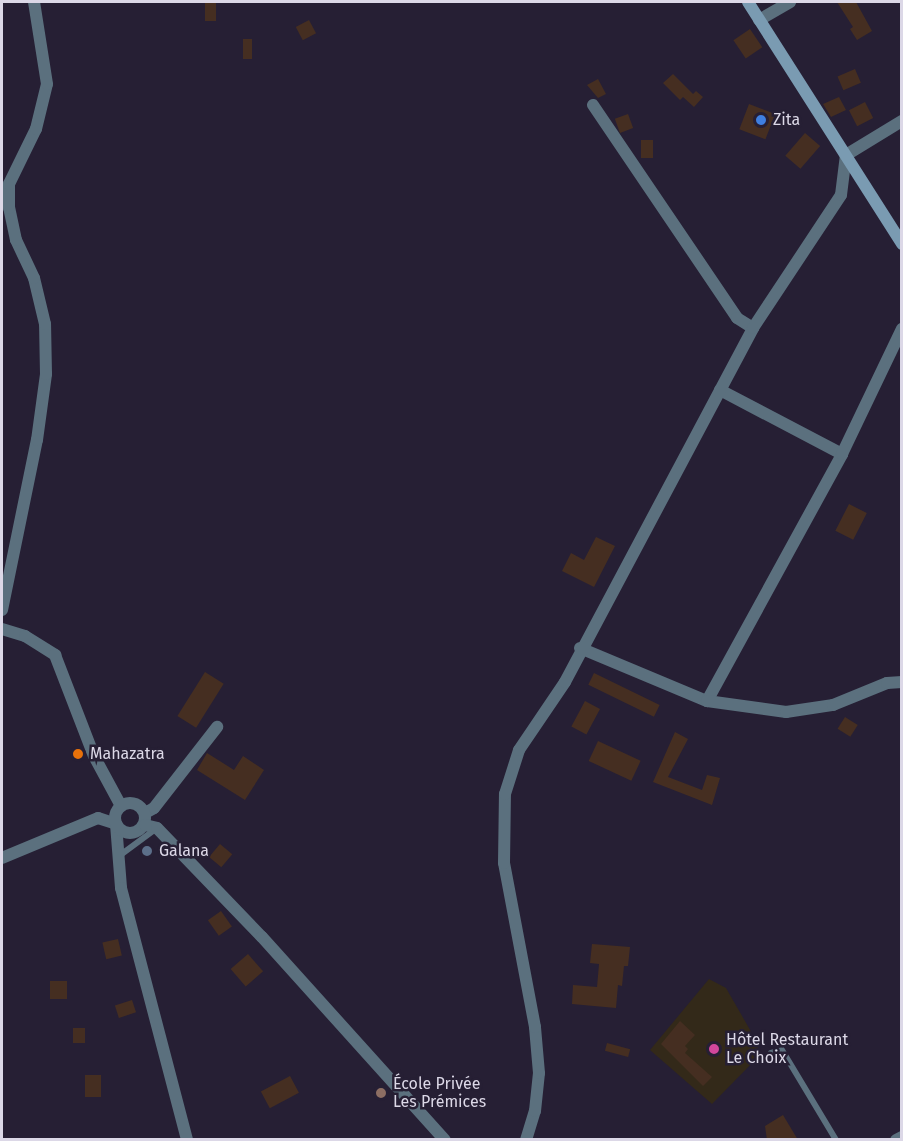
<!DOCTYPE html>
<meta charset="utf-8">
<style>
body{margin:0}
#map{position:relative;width:903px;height:1141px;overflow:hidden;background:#261f34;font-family:"Fira Sans",sans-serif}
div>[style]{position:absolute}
.commercial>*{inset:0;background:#332919}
.building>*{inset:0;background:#452e21;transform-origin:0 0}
.path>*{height:2px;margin-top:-1px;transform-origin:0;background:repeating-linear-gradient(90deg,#7b7688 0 6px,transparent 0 9px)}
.service>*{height:6px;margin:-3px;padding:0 3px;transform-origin:3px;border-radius:3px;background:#5b707e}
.minor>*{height:12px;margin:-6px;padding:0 6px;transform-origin:6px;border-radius:6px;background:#5b707e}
.tertiary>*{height:12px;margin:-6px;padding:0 6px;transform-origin:6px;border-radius:6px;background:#5b707e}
.tertiary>.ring{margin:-6px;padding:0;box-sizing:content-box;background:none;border:12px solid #5b707e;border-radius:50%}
.secondary>*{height:12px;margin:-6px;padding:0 6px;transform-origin:6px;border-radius:6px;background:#7a9bb2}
.dots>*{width:16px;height:16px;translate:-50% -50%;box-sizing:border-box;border:3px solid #261f34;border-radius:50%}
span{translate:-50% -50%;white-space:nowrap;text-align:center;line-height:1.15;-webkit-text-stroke:5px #261f34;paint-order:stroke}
.poi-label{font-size:16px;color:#dcd8e7}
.left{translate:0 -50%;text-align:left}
.frame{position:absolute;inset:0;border:3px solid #dcd8e7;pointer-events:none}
</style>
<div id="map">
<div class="commercial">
<div style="clip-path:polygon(709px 979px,726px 988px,757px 1042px,759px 1056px,712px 1104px,650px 1050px)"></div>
</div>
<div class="building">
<div style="left:205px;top:2px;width:11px;height:19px"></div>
<div style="clip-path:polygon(837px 2px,856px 2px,872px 31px,857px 40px,850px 29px,853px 27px)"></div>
<div style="left:309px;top:20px;width:15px;height:15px;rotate:62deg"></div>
<div style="left:750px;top:29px;width:22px;height:20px;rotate:56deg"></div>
<div style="left:243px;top:39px;width:9px;height:20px"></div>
<div style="left:855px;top:69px;width:15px;height:19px;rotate:67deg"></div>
<div style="clip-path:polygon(673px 74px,693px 94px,696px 91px,703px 97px,694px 107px,683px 97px,680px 100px,663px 83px)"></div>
<div style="clip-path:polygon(598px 79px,606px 94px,598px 98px,587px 85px)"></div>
<div style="clip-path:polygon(839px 97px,846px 110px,831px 117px,823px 104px)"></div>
<div style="left:865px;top:102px;width:18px;height:18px;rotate:63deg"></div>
<div style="left:749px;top:104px;width:28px;height:27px;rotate:21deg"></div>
<div style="left:628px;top:114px;width:15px;height:14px;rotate:70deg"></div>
<div style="left:805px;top:133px;width:20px;height:30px;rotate:41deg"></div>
<div style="left:641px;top:140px;width:12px;height:18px"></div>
<div style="left:849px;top:504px;width:20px;height:30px;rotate:27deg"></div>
<div style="clip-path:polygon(596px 537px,615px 546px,594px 587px,562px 571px,571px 553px,584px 560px)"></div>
<div style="left:205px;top:672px;width:22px;height:52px;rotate:32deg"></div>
<div style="left:594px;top:673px;width:73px;height:13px;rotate:26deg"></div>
<div style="left:585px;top:701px;width:17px;height:29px;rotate:28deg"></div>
<div style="left:845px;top:717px;width:15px;height:14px;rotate:32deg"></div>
<div style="clip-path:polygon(675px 732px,688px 739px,668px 777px,702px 790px,707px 775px,720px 778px,712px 805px,653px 782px)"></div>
<div style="left:598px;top:741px;width:47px;height:22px;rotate:25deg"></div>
<div style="clip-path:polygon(207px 753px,234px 770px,243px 756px,264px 770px,245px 800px,197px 770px)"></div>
<div style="left:220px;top:844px;width:16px;height:17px;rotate:40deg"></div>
<div style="left:221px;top:911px;width:19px;height:16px;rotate:55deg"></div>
<div style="left:118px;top:939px;width:17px;height:16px;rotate:77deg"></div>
<div style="clip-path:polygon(592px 944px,630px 947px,628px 966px,624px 966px,622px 986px,618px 985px,616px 1008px,572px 1004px,573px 985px,597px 987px,599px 964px,590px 963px)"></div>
<div style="left:248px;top:954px;width:23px;height:23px;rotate:49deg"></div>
<div style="left:50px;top:981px;width:17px;height:18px"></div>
<div style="left:132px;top:1000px;width:13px;height:18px;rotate:72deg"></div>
<div style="clip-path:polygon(680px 1021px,695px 1035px,685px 1046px,688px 1049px,685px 1053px,712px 1077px,703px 1086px,661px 1044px)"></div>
<div style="left:73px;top:1028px;width:12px;height:15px"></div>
<div style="left:607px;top:1043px;width:24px;height:8px;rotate:15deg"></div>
<div style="left:85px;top:1075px;width:16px;height:22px"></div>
<div style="left:290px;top:1076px;width:19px;height:33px;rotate:62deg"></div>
<div style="clip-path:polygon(783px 1115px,798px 1140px,767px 1140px,765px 1126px)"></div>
</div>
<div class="path">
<div style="left:902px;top:593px;width:7px;rotate:90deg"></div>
</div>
<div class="service">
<div style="left:119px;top:856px;width:47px;rotate:-36.4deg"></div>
<div style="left:771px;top:1053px;width:11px;rotate:-15deg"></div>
<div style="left:782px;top:1050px;width:105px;rotate:59deg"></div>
</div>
<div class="minor">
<div style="left:759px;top:20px;width:36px;rotate:-30deg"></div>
<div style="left:593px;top:105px;width:257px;rotate:55.9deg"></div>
<div style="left:737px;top:318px;width:19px;rotate:32deg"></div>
<div style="left:720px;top:390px;width:138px;rotate:27.7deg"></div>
<div style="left:2px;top:610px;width:174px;rotate:-78.4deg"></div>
<div style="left:37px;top:440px;width:67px;rotate:-82.2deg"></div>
<div style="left:46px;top:374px;width:50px;rotate:-91.1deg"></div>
<div style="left:45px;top:324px;width:47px;rotate:-103.4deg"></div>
<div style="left:34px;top:278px;width:42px;rotate:-115.3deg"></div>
<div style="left:16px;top:240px;width:33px;rotate:-102deg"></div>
<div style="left:9px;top:208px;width:24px;rotate:-90deg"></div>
<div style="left:9px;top:184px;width:61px;rotate:-63.9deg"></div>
<div style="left:36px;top:129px;width:46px;rotate:-76.3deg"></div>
<div style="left:47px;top:84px;width:83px;rotate:-99deg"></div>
<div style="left:580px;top:648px;width:138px;rotate:22.7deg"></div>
<div style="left:707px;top:701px;width:281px;rotate:-61.3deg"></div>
<div style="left:842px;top:454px;width:139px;rotate:-64.4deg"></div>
<div style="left:707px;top:701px;width:80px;rotate:7.9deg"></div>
<div style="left:786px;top:712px;width:48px;rotate:-8.5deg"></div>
<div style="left:833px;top:705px;width:58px;rotate:-22.2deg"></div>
<div style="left:887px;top:683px;width:15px;rotate:-4deg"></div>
<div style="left:145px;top:813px;width:10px;rotate:-29deg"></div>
<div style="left:154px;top:808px;width:103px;rotate:-52.1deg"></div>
<div style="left:2px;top:858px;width:104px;rotate:-22.6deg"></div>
<div style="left:98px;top:818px;width:19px;rotate:18deg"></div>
<div style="left:116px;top:824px;width:64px;rotate:85.5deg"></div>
<div style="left:121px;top:888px;width:260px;rotate:75.3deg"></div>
<div style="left:526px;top:1140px;width:30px;rotate:-73deg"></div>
<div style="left:535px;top:1111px;width:38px;rotate:-84deg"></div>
<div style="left:539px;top:1073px;width:46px;rotate:-95deg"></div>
<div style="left:535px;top:1027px;width:167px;rotate:-100.7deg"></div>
<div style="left:504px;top:863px;width:69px;rotate:-89.2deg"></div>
<div style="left:505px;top:794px;width:46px;rotate:-72.3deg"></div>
<div style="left:519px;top:750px;width:82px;rotate:-55.9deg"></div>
<div style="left:565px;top:682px;width:401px;rotate:-62deg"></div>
<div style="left:753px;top:328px;width:159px;rotate:-56.5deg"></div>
<div style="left:841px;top:195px;width:40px;rotate:-82.9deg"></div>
<div style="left:846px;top:155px;width:66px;rotate:-31.3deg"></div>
<div style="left:896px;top:1140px;width:7px;rotate:-27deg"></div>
</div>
<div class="tertiary">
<div style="left:2px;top:629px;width:24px;rotate:17deg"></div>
<div style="left:25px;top:636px;width:36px;rotate:32deg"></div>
<div style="left:55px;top:655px;width:108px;rotate:68.9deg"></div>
<div style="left:94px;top:756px;width:57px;rotate:61.6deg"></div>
<div class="ring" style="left:115px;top:803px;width:18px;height:18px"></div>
<div style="left:145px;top:825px;width:12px;rotate:14deg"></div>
<div style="left:157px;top:828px;width:151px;rotate:46.1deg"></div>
<div style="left:262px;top:937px;width:273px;rotate:48deg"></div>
</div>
<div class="secondary">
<div style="left:748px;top:2px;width:287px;rotate:57.5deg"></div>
</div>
<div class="dots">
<div style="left:761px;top:120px;background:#3f7fe0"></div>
<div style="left:78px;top:754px;background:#e8710a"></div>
<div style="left:147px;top:851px;background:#5c6f8a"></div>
<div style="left:714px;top:1049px;background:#d1479c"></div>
<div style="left:381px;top:1093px;background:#8d6e63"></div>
</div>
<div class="poi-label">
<span class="left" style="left:773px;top:120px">Zita</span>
<span class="left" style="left:90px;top:754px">Mahazatra</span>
<span class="left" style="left:159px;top:851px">Galana</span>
<span class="left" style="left:726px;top:1049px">Hôtel Restaurant<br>Le Choix</span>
<span class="left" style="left:393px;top:1093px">École Privée<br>Les Prémices</span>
</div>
<div class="frame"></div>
</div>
